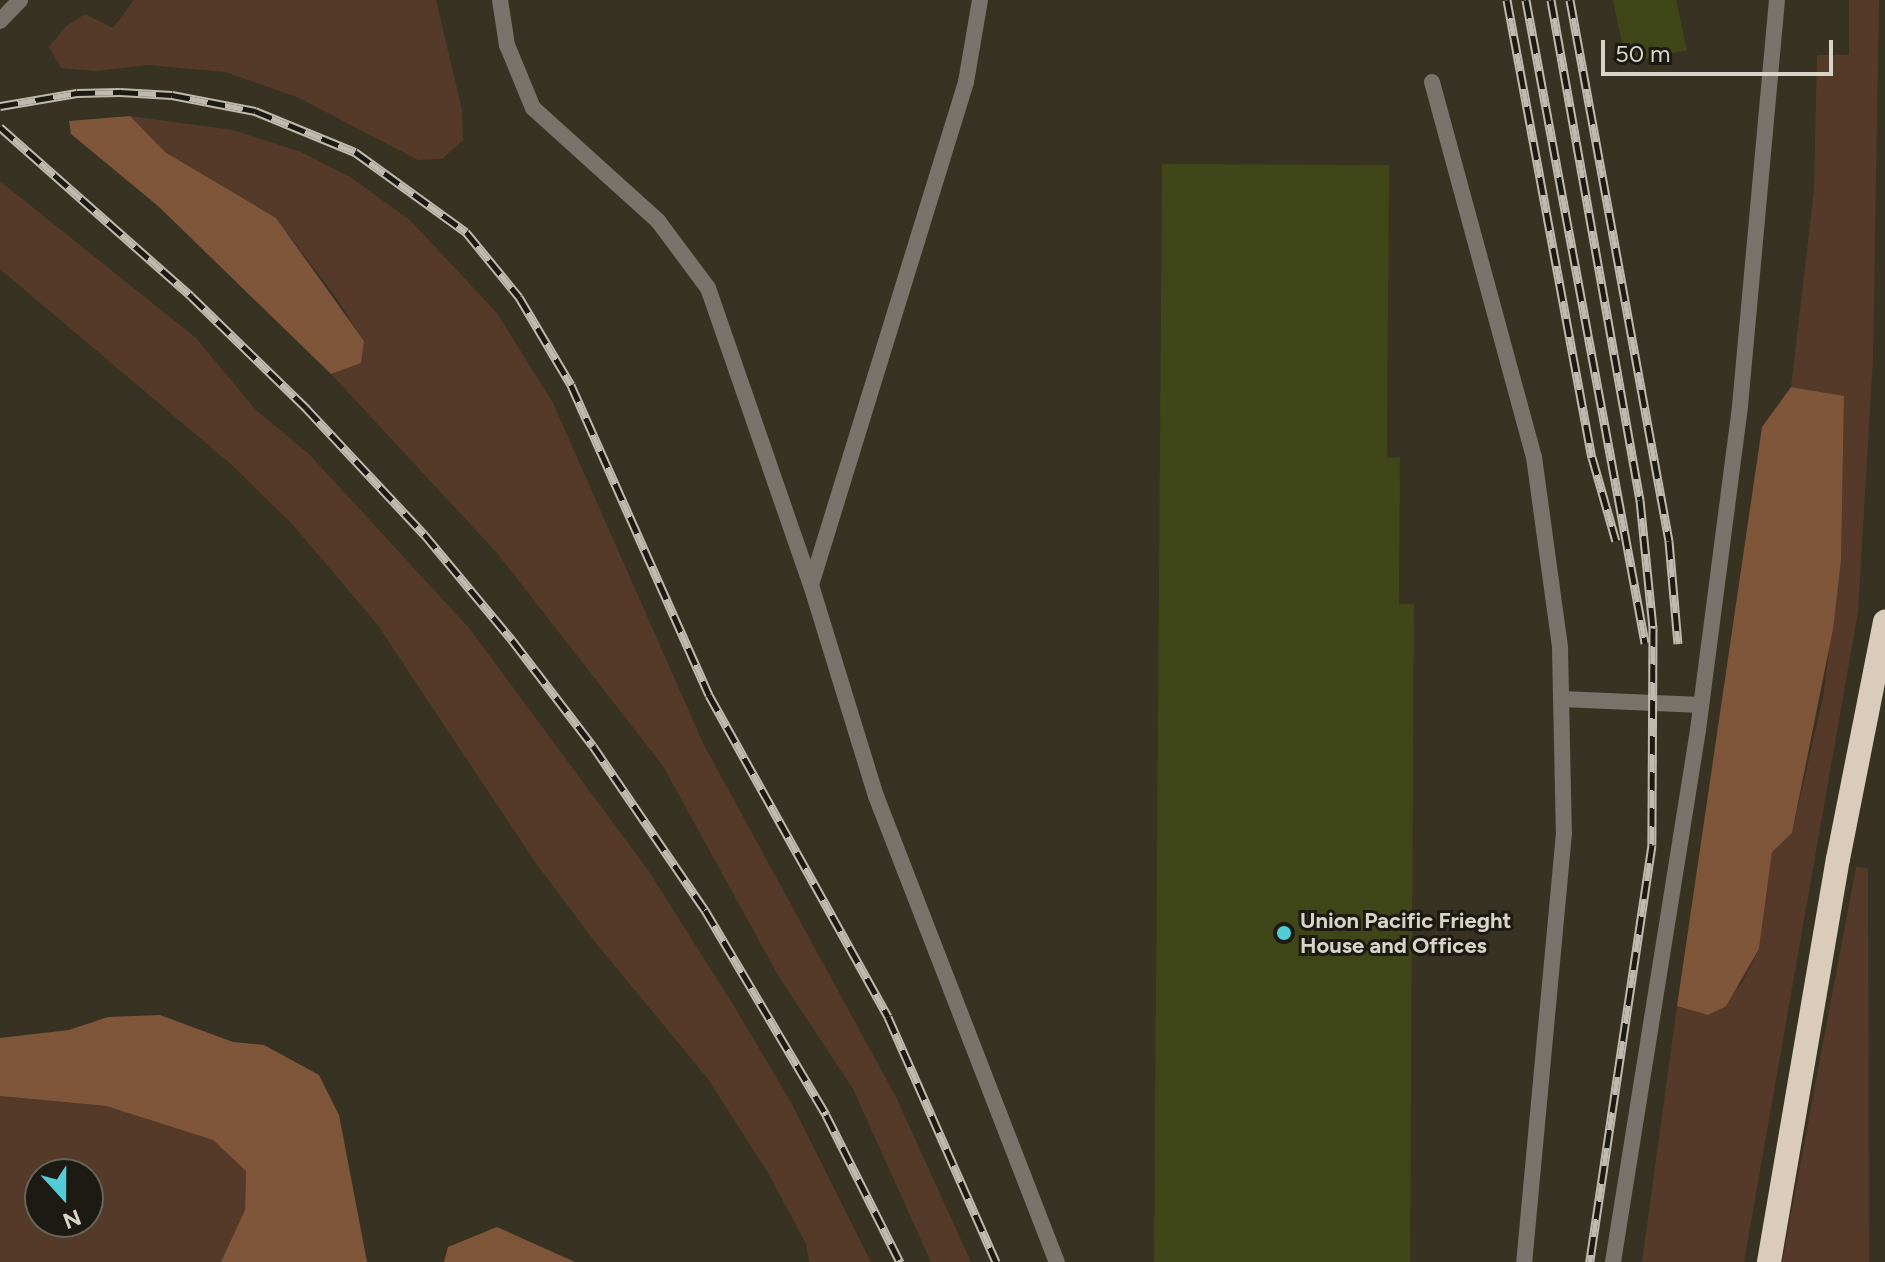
<!DOCTYPE html>
<style>
body{margin:0}
#map{position:relative;width:1885px;height:1262px;overflow:hidden;background:#373221;font-family:Figtree,sans-serif}
div>[style]{position:absolute}
.green>*{inset:0;background:#553a29}
.forest>*{inset:0;background:#80563b}
.building>*{inset:0;background:#3f4617}
.service>*{height:16px;margin:-8px;padding:0 8px;transform-origin:8px;border-radius:8px;background:#79736c}
.motorway>*{height:24px;margin:-12px;padding:0 12px;transform-origin:12px;border-radius:12px;background:#dbccba}
.rail>*{height:9px;margin-top:-4.5px;transform-origin:0;background:repeating-linear-gradient(90deg,#1c1a12 0 18px,#bebaae 0 36px);box-sizing:border-box;border-block:2px solid #bebaae}
.dots>*{width:22px;height:22px;translate:-50% -50%;box-sizing:border-box;border:4px solid #1c1a12;border-radius:50%}
span{translate:-50% -50%;white-space:nowrap;text-align:center;line-height:1.15;-webkit-text-stroke:6px #1c1a12;paint-order:stroke}
.poi-label{font-size:22px;color:#d7d4c9;font-weight:700}
.left{translate:0 -50%;text-align:left}
.north{position:absolute;left:24px;top:1158px;width:80px;height:80px;box-sizing:border-box;background:#1c1a12;border:2px solid #67645b;border-radius:50%;rotate:159deg;font-size:22px;font-weight:700;line-height:32px;text-align:center;color:#d7d4c9}
.north::after{content:'';display:block;margin:auto;width:28px;height:36px;background:#52ccd6;clip-path:polygon(50% 0,100% 100%,50% 72%,0 100%)}
.scale{position:absolute;left:1601px;top:40px;width:232px;height:36px;box-sizing:border-box;border:4px solid #d7d4c9;border-top:0;padding-left:10px;font-size:24px;line-height:28px;white-space:nowrap;color:#d7d4c9;-webkit-text-stroke:6px #1c1a12;paint-order:stroke}
</style>
<div id="map">
<div class="green">
<div style="clip-path:polygon(134px 0,436px 0,462px 110px,463px 140px,442px 159px,418px 160px,297px 97px,225px 72px,148px 65px,95px 71px,61px 68px,49px 47px,66px 26px,85px 14px,113px 28px)"></div>
<div style="clip-path:polygon(1849px 0,1879px 0,1873px 359px,1858px 612px,1744px 1262px,1642px 1262px,1677px 1006px,1708px 1015px,1742px 983px,1759px 950px,1772px 852px,1792px 833px,1823px 697px,1841px 561px,1844px 396px,1791px 387px,1814px 190px,1817px 55px,1849px 55px)"></div>
<div style="clip-path:polygon(130px 116px,233px 130px,301px 152px,352px 178px,411px 221px,497px 313px,553px 403px,704px 745px,896px 1097px,971px 1262px,931px 1262px,853px 1089px,779px 977px,663px 766px,497px 553px,331px 374px,361px 363px,364px 341px,335px 296px,276px 218px,165px 152px)"></div>
<div style="clip-path:polygon(0 181px,196px 338px,256px 410px,310px 455px,469px 628px,648px 870px,734px 1006px,792px 1104px,871px 1262px,809px 1262px,806px 1244px,768px 1173px,708px 1079px,595px 942px,535px 862px,377px 624px,293px 525px,233px 466px,0 269px)"></div>
<div style="clip-path:polygon(1856px 867px,1868px 868px,1869px 1262px,1782px 1262px)"></div>
<div style="clip-path:polygon(evenodd,0 1096px,106px 1106px,213px 1140px,246px 1171px,245px 1210px,221px 1262px,0 1262px,0 1096px,40px 1174px,88px 1174px,88px 1222px,40px 1222px,40px 1174px)"></div>
</div>
<div class="forest">
<div style="clip-path:polygon(130px 116px,165px 152px,276px 218px,364px 341px,361px 363px,331px 374px,158px 206px,71px 134px,69px 121px)"></div>
<div style="clip-path:polygon(1791px 387px,1844px 396px,1841px 561px,1833px 629px,1792px 833px,1772px 852px,1759px 949px,1726px 1006px,1708px 1015px,1677px 1006px,1762px 427px)"></div>
<div style="clip-path:polygon(160px 1015px,233px 1042px,264px 1045px,319px 1075px,339px 1115px,367px 1262px,221px 1262px,245px 1210px,246px 1171px,213px 1140px,106px 1106px,0 1096px,0 1038px,69px 1030px,108px 1017px)"></div>
<div style="clip-path:polygon(497px 1227px,575px 1262px,444px 1262px,448px 1247px)"></div>
</div>
<div class="building">
<div style="clip-path:polygon(1613px 0,1676px 0,1687px 50px,1626px 63px)"></div>
<div style="clip-path:polygon(1162px 164px,1389px 165px,1387px 458px,1400px 457px,1399px 604px,1414px 604px,1410px 1262px,1154px 1262px)"></div>
</div>
<div class="service">
<div style="left:500px;top:0;width:46px;rotate:81.2deg"></div>
<div style="left:507px;top:45px;width:68px;rotate:67.6deg"></div>
<div style="left:533px;top:108px;width:169px;rotate:42.1deg"></div>
<div style="left:658px;top:221px;width:84px;rotate:53.3deg"></div>
<div style="left:708px;top:288px;width:314px;rotate:70.9deg"></div>
<div style="left:811px;top:585px;width:526px;rotate:-72.87deg"></div>
<div style="left:966px;top:82px;width:83px;rotate:-80.3deg"></div>
<div style="left:0;top:21px;width:29px;rotate:-46deg"></div>
<div style="left:1432px;top:82px;width:389px;rotate:74.8deg"></div>
<div style="left:1534px;top:457px;width:193px;rotate:82.2deg"></div>
<div style="left:1560px;top:648px;width:185px;rotate:88.8deg"></div>
<div style="left:1564px;top:833px;width:431px;rotate:95.3deg"></div>
<div style="left:811px;top:585px;width:221px;rotate:72.9deg"></div>
<div style="left:876px;top:796px;width:500px;rotate:68.8deg"></div>
<div style="left:1561px;top:699px;width:140px;rotate:2.5deg"></div>
<div style="left:1613px;top:1262px;width:539px;rotate:-80.92deg"></div>
<div style="left:1698px;top:730px;width:327px;rotate:-82.6deg"></div>
<div style="left:1740px;top:406px;width:408px;rotate:-84.8deg"></div>
</div>
<div class="motorway">
<div style="left:1769px;top:1262px;width:409px;rotate:-80.3deg"></div>
<div style="left:1838px;top:859px;width:242px;rotate:-78.8deg"></div>
</div>
<div class="rail">
<div style="left:1507px;top:0;width:465px;rotate:79.5deg"></div>
<div style="left:1592px;top:457px;width:87px;rotate:74.1deg"></div>
<div style="left:1526px;top:0;width:654px;rotate:79.51deg"></div>
<div style="left:1551px;top:0;width:508px;rotate:79.91deg"></div>
<div style="left:1640px;top:500px;width:129px;rotate:84.2deg"></div>
<div style="left:1653px;top:628px;width:217px;rotate:90.3deg"></div>
<div style="left:1652px;top:845px;width:422px;rotate:98.5deg"></div>
<div style="left:1570px;top:0;width:550px;rotate:79.63deg"></div>
<div style="left:1669px;top:541px;width:103px;rotate:85deg"></div>
<div style="left:0;top:106px;width:78px;rotate:-9.6deg"></div>
<div style="left:77px;top:93px;width:43px;rotate:-1.3deg"></div>
<div style="left:120px;top:92px;width:52px;rotate:3.3deg"></div>
<div style="left:172px;top:95px;width:85px;rotate:10.9deg"></div>
<div style="left:255px;top:111px;width:108px;rotate:22.3deg"></div>
<div style="left:355px;top:152px;width:137px;rotate:35.8deg"></div>
<div style="left:466px;top:232px;width:84px;rotate:50.8deg"></div>
<div style="left:519px;top:297px;width:102px;rotate:59.4deg"></div>
<div style="left:571px;top:385px;width:339px;rotate:66deg"></div>
<div style="left:709px;top:695px;width:368px;rotate:60.9deg"></div>
<div style="left:888px;top:1017px;width:268px;rotate:66.2deg"></div>
<div style="left:0;top:127px;width:255px;rotate:41.5deg"></div>
<div style="left:191px;top:296px;width:161px;rotate:44.2deg"></div>
<div style="left:306px;top:408px;width:173px;rotate:46.9deg"></div>
<div style="left:424px;top:534px;width:138px;rotate:50.3deg"></div>
<div style="left:512px;top:640px;width:133px;rotate:52.6deg"></div>
<div style="left:593px;top:746px;width:199px;rotate:55.7deg"></div>
<div style="left:705px;top:910px;width:238px;rotate:59.4deg"></div>
<div style="left:826px;top:1115px;width:165px;rotate:63.3deg"></div>
</div>
<div class="dots">
<div style="left:1284px;top:933px;background:#52ccd6"></div>
</div>
<div class="poi-label">
<span class="left" style="left:1300px;top:933px">Union Pacific Frieght<br>House and Offices</span>
</div>
<div class="north">N</div>
<div class="scale">50 m</div>
</div>
